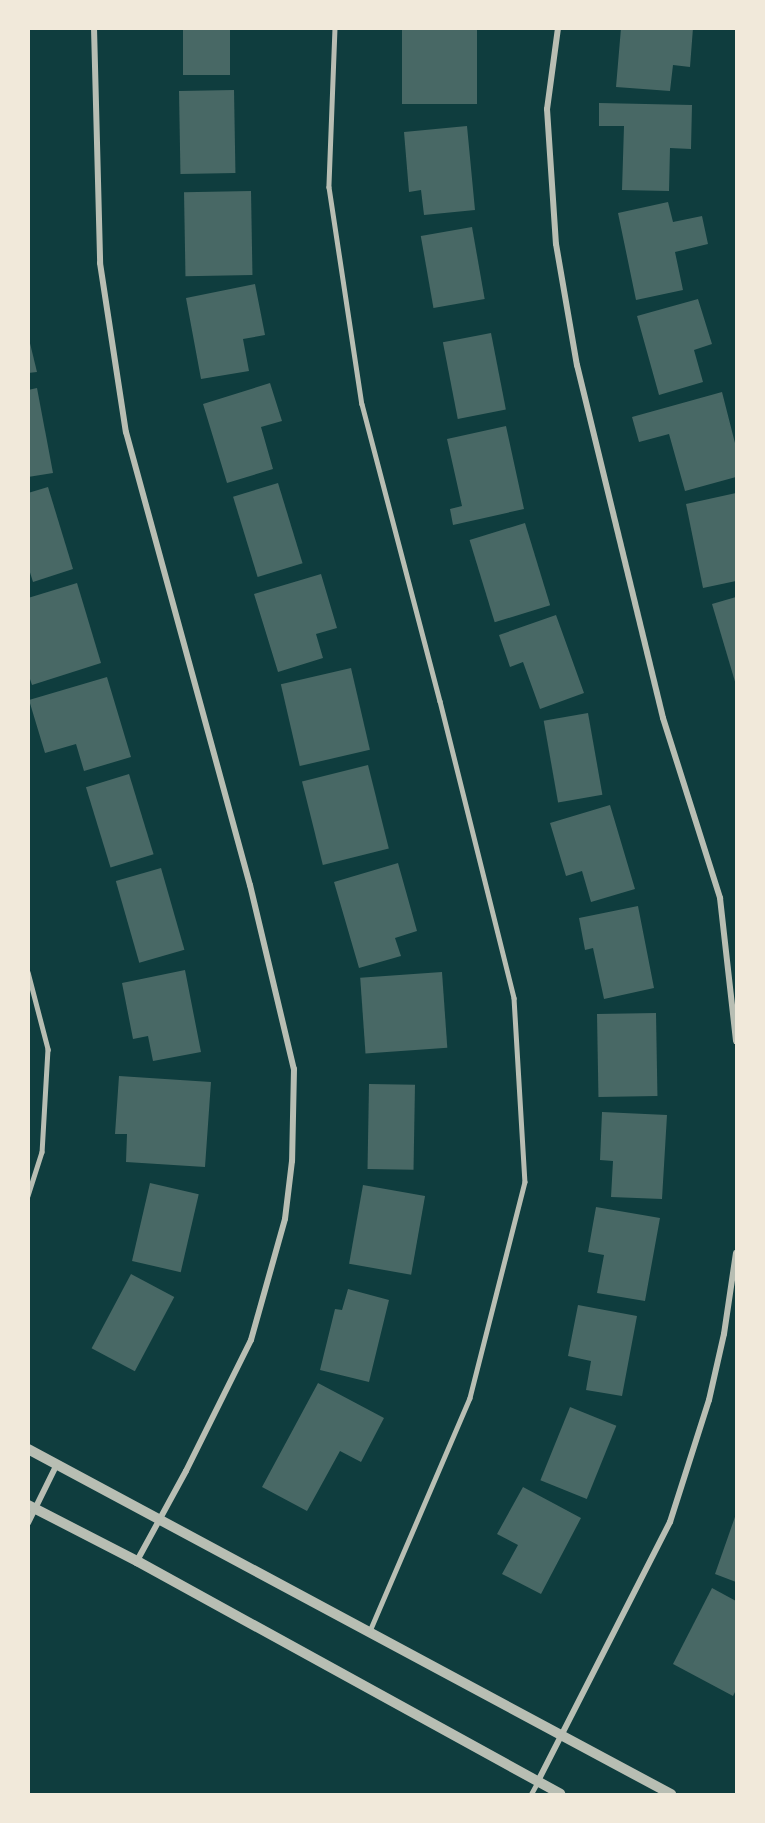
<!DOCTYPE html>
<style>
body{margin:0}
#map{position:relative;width:765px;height:1823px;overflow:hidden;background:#0f3d3e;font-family:Poppins,sans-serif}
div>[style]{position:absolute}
.building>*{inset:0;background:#486865;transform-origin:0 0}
.service>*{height:4.5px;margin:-2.25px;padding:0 2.25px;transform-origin:2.25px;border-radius:2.25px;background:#b8beb3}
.minor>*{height:6px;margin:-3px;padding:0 3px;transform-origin:3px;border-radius:3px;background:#b8beb3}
.tertiary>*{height:10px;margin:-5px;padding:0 5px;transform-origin:5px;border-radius:5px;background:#b8beb3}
span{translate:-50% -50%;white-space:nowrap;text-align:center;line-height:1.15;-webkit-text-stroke:4.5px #f1e9da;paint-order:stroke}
.frame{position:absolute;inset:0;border:30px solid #f1e9da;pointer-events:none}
</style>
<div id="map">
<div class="building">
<div style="left:183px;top:28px;width:47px;height:47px"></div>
<div style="left:402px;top:28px;width:75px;height:76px"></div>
<div style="clip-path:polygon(621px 28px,693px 28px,690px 67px,673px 65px,670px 91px,616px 87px)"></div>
<div style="left:234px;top:90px;width:83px;height:55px;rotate:89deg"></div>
<div style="clip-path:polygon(599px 103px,692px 105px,691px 149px,670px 148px,669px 191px,622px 190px,624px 126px,599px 126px)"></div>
<div style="clip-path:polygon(467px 126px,475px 210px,424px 215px,421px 190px,409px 192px,404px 132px)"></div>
<div style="left:251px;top:191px;width:84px;height:67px;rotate:89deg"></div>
<div style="clip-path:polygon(668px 202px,673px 222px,702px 216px,708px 244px,675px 252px,683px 290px,636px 300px,618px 213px)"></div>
<div style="left:472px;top:227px;width:73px;height:52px;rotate:80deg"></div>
<div style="clip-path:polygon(255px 284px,265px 335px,243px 339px,249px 371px,201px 379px,186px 298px)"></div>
<div style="clip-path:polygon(698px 299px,712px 344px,694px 350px,703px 382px,659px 395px,637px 316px)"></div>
<div style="left:491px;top:333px;width:78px;height:49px;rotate:79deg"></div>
<div style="clip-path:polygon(28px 335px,37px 372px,28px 373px)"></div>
<div style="clip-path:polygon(270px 383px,282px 421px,261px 427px,273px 469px,227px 483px,203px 404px)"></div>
<div style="clip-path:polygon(37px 388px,53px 473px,28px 477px,28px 390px)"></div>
<div style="clip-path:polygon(722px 392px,736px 447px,736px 477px,685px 491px,669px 434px,639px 442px,632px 417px)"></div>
<div style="clip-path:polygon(506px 426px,524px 509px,453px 525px,450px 509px,462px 506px,447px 439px)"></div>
<div style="left:278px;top:483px;width:84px;height:47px;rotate:73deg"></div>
<div style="clip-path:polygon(48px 487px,73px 569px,33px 582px,28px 566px,28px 493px)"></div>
<div style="clip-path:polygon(736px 493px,736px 581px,703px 588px,686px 504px)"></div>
<div style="left:525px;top:523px;width:86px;height:58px;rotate:73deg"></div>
<div style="clip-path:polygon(321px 574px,337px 628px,316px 634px,323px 658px,278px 672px,254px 594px)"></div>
<div style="clip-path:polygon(77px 583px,101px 663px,32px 685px,28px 673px,28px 598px)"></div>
<div style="clip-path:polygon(736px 597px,736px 685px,712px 604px)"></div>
<div style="clip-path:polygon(556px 615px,584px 693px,540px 709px,523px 662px,510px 667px,499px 635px)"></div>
<div style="left:351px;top:668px;width:84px;height:72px;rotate:77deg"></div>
<div style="clip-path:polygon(107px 677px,131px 757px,84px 771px,76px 744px,45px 753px,29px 700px)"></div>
<div style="left:588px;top:713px;width:83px;height:45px;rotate:80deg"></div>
<div style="left:368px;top:765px;width:86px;height:68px;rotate:76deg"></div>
<div style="left:129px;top:774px;width:84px;height:45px;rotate:73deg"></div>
<div style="clip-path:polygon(610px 805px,635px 889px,591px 902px,582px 871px,566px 876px,550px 823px)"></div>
<div style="clip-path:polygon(398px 863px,417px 931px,395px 938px,401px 956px,359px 968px,334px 882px)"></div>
<div style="left:161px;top:868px;width:85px;height:47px;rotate:74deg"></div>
<div style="clip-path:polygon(638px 906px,654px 988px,604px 999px,593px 948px,585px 950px,579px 918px)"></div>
<div style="clip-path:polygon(185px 970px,201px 1052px,153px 1061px,148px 1036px,133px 1039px,122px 983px)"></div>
<div style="left:442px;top:972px;width:76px;height:82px;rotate:86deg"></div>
<div style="left:656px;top:1013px;width:83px;height:59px;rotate:89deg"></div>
<div style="clip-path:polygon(119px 1076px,211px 1082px,205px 1167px,126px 1162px,127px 1134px,115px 1134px)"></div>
<div style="left:369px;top:1084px;width:46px;height:85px;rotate:1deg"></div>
<div style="clip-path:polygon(602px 1112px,667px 1115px,662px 1199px,611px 1197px,613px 1161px,600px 1160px)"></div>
<div style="left:150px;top:1183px;width:50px;height:80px;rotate:13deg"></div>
<div style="left:363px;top:1185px;width:63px;height:80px;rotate:10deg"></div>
<div style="clip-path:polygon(596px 1207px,660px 1218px,645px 1301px,597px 1293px,604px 1255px,588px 1252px)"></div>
<div style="left:131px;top:1274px;width:49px;height:84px;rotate:28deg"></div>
<div style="clip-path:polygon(348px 1289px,389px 1300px,369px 1382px,320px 1370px,335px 1309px,342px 1310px)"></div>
<div style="clip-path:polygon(578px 1305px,637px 1316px,622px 1396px,586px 1390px,591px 1361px,568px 1356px)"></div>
<div style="clip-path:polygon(318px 1383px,384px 1418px,361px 1462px,340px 1451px,307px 1511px,262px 1487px)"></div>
<div style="left:570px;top:1407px;width:50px;height:79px;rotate:22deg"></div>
<div style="clip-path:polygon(523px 1487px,581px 1518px,541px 1594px,502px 1574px,518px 1545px,497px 1534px)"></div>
<div style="clip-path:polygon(736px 1514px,736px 1582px,715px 1574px)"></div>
<div style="clip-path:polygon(712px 1588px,736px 1601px,736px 1690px,733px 1696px,673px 1664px)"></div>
</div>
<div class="service">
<div style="left:335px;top:28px;width:159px;rotate:92.2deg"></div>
<div style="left:329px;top:187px;width:219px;rotate:81.4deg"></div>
<div style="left:362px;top:404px;width:307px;rotate:75.3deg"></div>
<div style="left:440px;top:701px;width:306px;rotate:76deg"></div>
<div style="left:514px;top:998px;width:184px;rotate:86.6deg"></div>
<div style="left:525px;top:1182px;width:223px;rotate:104.3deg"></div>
<div style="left:470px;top:1398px;width:254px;rotate:113.2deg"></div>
<div style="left:28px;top:972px;width:80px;rotate:75.4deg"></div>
<div style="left:48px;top:1049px;width:103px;rotate:93.3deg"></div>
<div style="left:42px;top:1152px;width:46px;rotate:107.7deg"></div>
<div style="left:531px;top:1794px;width:13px;rotate:-61deg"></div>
</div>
<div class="minor">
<div style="left:94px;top:28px;width:235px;rotate:88.5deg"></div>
<div style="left:100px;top:263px;width:171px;rotate:81.3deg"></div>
<div style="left:126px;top:432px;width:470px;rotate:74.7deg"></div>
<div style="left:250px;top:885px;width:189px;rotate:76.6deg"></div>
<div style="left:294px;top:1069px;width:92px;rotate:91.2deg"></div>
<div style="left:292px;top:1161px;width:58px;rotate:96.9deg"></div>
<div style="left:285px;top:1219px;width:126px;rotate:105.7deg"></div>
<div style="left:251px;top:1340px;width:146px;rotate:116.4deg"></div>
<div style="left:186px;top:1471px;width:102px;rotate:118.6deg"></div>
<div style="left:558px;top:28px;width:82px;rotate:97.7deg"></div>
<div style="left:547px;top:109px;width:135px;rotate:86.2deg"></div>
<div style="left:556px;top:244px;width:123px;rotate:80.2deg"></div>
<div style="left:577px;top:365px;width:363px;rotate:76.3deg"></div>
<div style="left:663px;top:718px;width:189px;rotate:72.4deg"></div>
<div style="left:720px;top:898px;width:144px;rotate:83.6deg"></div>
<div style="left:28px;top:1523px;width:66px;rotate:-63.8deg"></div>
<div style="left:537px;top:1783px;width:293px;rotate:-63deg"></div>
<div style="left:670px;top:1522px;width:128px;rotate:-72.3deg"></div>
<div style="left:709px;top:1400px;width:68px;rotate:-77.2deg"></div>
<div style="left:724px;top:1334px;width:82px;rotate:-81.6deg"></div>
</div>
<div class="tertiary">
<div style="left:28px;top:1449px;width:730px;rotate:28.22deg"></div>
<div style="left:28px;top:1505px;width:123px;rotate:27.2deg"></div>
<div style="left:137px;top:1561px;width:483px;rotate:28.8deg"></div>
</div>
<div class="frame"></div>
</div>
